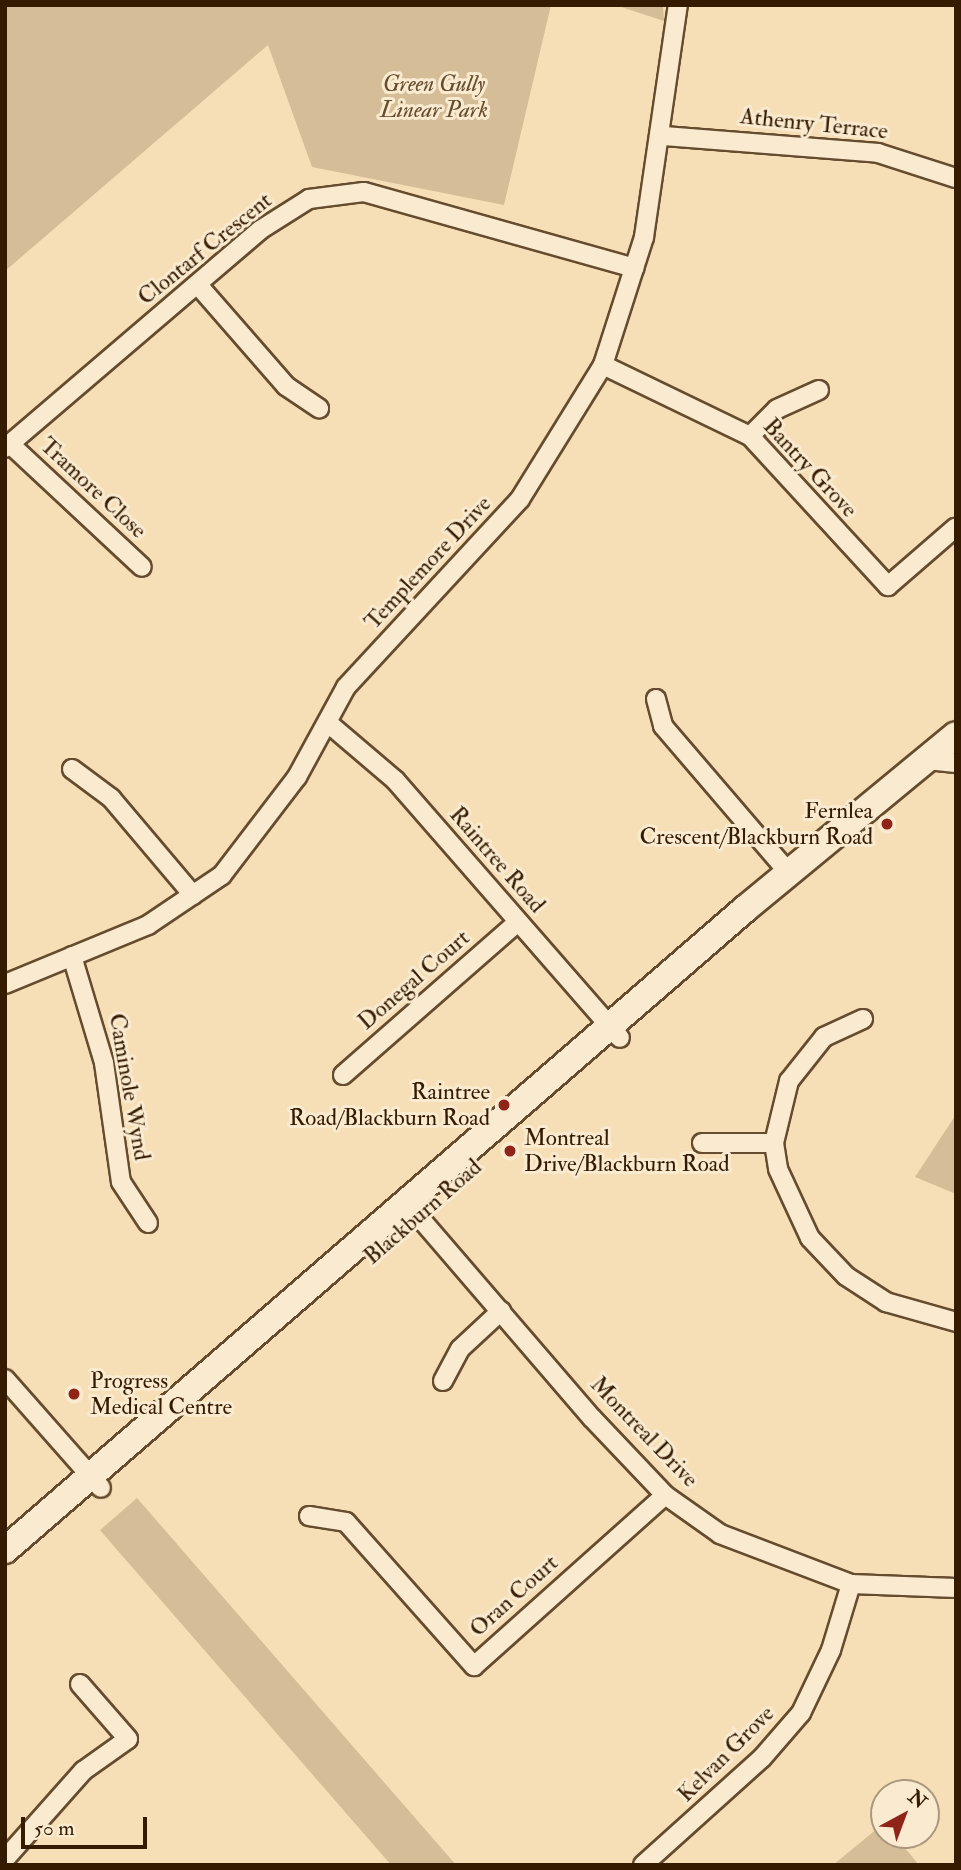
<!DOCTYPE html>
<style>
body{margin:0}
#map{position:relative;width:961px;height:1870px;overflow:hidden;background:#f6dfb6;font-family:"IM FELL Double Pica",serif}
div>[style]{position:absolute}
.green>*{inset:0;background:#d5be97;transform-origin:0 0}
.roads{filter:drop-shadow(2px 0 #654c2e) drop-shadow(-2px 0 #654c2e) drop-shadow(0 2px #654c2e) drop-shadow(0 -2px #654c2e)}
.street>*{height:18px;margin:-9px;padding:0 9px;transform-origin:9px;border-radius:9px;background:#f9ead0}
.secondary>*{height:26px;margin:-13px;padding:0 13px;transform-origin:13px;border-radius:13px;background:#f9ead0}
.dots>*{width:19px;height:19px;translate:-50% -50%;box-sizing:border-box;border:4px solid #f9ead0;border-radius:50%}
span{translate:-50% -50%;white-space:nowrap;text-align:center;line-height:1.15;-webkit-text-stroke:6px #f9ead0;paint-order:stroke}
.park-label{font-size:23px;color:#654c2d;font-style:italic}
.street-label{font-size:23px;color:#351b00}
.poi-label{font-size:23px;color:#351b00}
.right{translate:-100% -50%;text-align:right}
.left{translate:0 -50%;text-align:left}
.frame{position:absolute;inset:0;border:7px solid #351b00;pointer-events:none}
.north{position:absolute;left:870px;top:1779px;width:70px;height:70px;box-sizing:border-box;background:#f9ead0;border:2px solid #ab977d;border-radius:50%;rotate:41deg;font-size:19px;font-weight:700;line-height:28px;text-align:center;color:#351b00}
.north::after{content:'';display:block;margin:auto;width:24px;height:32px;background:#8f2418;clip-path:polygon(50% 0,100% 100%,50% 72%,0 100%)}
.scale{position:absolute;left:21px;top:1817px;width:126px;height:32px;box-sizing:border-box;border:4px solid #351b00;border-top:0;padding-left:9px;font-size:21px;line-height:24px;white-space:nowrap;color:#351b00;-webkit-text-stroke:5px #f9ead0;paint-order:stroke}
</style>
<div id="map">
<div class="green">
<div style="clip-path:polygon(5px 5px,551px 5px,504px 205px,312px 167px,268px 45px,5px 271px)"></div>
<div style="clip-path:polygon(615px 5px,663px 5px,664px 21px)"></div>
<div style="clip-path:polygon(955px 1116px,956px 1117px,956px 1194px,915px 1177px)"></div>
<div style="left:137px;top:1498px;width:486px;height:49px;rotate:49deg"></div>
<div style="clip-path:polygon(884px 1823px,884px 1835px,894px 1835px,919px 1865px,833px 1865px)"></div>
</div>
<div class="roads">
<div class="street">
<div style="left:664px;top:136px;width:215px;rotate:4.5deg"></div>
<div style="left:878px;top:153px;width:82px;rotate:17.8deg"></div>
<div style="left:198px;top:285px;width:134px;rotate:48.9deg"></div>
<div style="left:286px;top:386px;width:40px;rotate:34deg"></div>
<div style="left:603px;top:365px;width:163px;rotate:25.8deg"></div>
<div style="left:750px;top:436px;width:204px;rotate:47.4deg"></div>
<div style="left:888px;top:586px;width:89px;rotate:-40.9deg"></div>
<div style="left:750px;top:436px;width:38px;rotate:-45deg"></div>
<div style="left:777px;top:409px;width:46px;rotate:-24.3deg"></div>
<div style="left:10px;top:444px;width:180px;rotate:43deg"></div>
<div style="left:5px;top:448px;width:335px;rotate:-40.5deg"></div>
<div style="left:260px;top:230px;width:58px;rotate:-32.3deg"></div>
<div style="left:309px;top:199px;width:55px;rotate:-7.3deg"></div>
<div style="left:364px;top:192px;width:281px;rotate:15.7deg"></div>
<div style="left:656px;top:699px;width:28px;rotate:75deg"></div>
<div style="left:663px;top:726px;width:192px;rotate:49.4deg"></div>
<div style="left:328px;top:723px;width:88px;rotate:40.4deg"></div>
<div style="left:395px;top:780px;width:342px;rotate:48.9deg"></div>
<div style="left:927px;top:760px;width:29px;rotate:6deg"></div>
<div style="left:72px;top:769px;width:49px;rotate:36.6deg"></div>
<div style="left:111px;top:798px;width:127px;rotate:49.8deg"></div>
<div style="left:72px;top:956px;width:112px;rotate:73.3deg"></div>
<div style="left:104px;top:1063px;width:120px;rotate:81.9deg"></div>
<div style="left:121px;top:1182px;width:49px;rotate:56.6deg"></div>
<div style="left:5px;top:984px;width:155px;rotate:-22.4deg"></div>
<div style="left:148px;top:925px;width:89px;rotate:-34deg"></div>
<div style="left:222px;top:875px;width:123px;rotate:-52.6deg"></div>
<div style="left:297px;top:777px;width:102px;rotate:-61.4deg"></div>
<div style="left:346px;top:687px;width:256px;rotate:-47.2deg"></div>
<div style="left:520px;top:499px;width:158px;rotate:-58.2deg"></div>
<div style="left:603px;top:365px;width:134px;rotate:-72.2deg"></div>
<div style="left:644px;top:237px;width:234px;rotate:-81.7deg"></div>
<div style="left:863px;top:1019px;width:43px;rotate:155.2deg"></div>
<div style="left:824px;top:1037px;width:56px;rotate:128.5deg"></div>
<div style="left:789px;top:1081px;width:64px;rotate:103.6deg"></div>
<div style="left:774px;top:1143px;width:26px;rotate:81deg"></div>
<div style="left:778px;top:1169px;width:76px;rotate:65.1deg"></div>
<div style="left:810px;top:1238px;width:52px;rotate:46.5deg"></div>
<div style="left:846px;top:1276px;width:48px;rotate:33deg"></div>
<div style="left:886px;top:1302px;width:73px;rotate:15.9deg"></div>
<div style="left:343px;top:1075px;width:232px;rotate:-41.2deg"></div>
<div style="left:702px;top:1143px;width:72px"></div>
<div style="left:407px;top:1203px;width:284px;rotate:49.3deg"></div>
<div style="left:592px;top:1418px;width:106px;rotate:46.5deg"></div>
<div style="left:665px;top:1495px;width:67px;rotate:35.3deg"></div>
<div style="left:720px;top:1534px;width:140px;rotate:20.9deg"></div>
<div style="left:851px;top:1584px;width:105px;rotate:2.2deg"></div>
<div style="left:5px;top:1379px;width:145px;rotate:48.6deg"></div>
<div style="left:443px;top:1381px;width:36px;rotate:-62deg"></div>
<div style="left:460px;top:1349px;width:56px;rotate:-42.8deg"></div>
<div style="left:309px;top:1516px;width:37px;rotate:9deg"></div>
<div style="left:346px;top:1522px;width:193px;rotate:48.4deg"></div>
<div style="left:474px;top:1666px;width:256px;rotate:-41.8deg"></div>
<div style="left:5px;top:1859px;width:118px;rotate:-48.4deg"></div>
<div style="left:83px;top:1771px;width:55px;rotate:-35.4deg"></div>
<div style="left:128px;top:1739px;width:73px;rotate:-131.1deg"></div>
<div style="left:643px;top:1865px;width:160px;rotate:-42deg"></div>
<div style="left:762px;top:1758px;width:60px;rotate:-49.1deg"></div>
<div style="left:801px;top:1713px;width:70px;rotate:-64.5deg"></div>
<div style="left:831px;top:1650px;width:69px;rotate:-73.1deg"></div>
</div>
<div class="secondary">
<div style="left:5px;top:1550px;width:979px;rotate:-40.9deg"></div>
<div style="left:745px;top:909px;width:273px;rotate:-39.5deg"></div>
</div>
</div>
<div class="dots">
<div style="left:887px;top:824px;background:#8f2418"></div>
<div style="left:504px;top:1105px;background:#8f2418"></div>
<div style="left:510px;top:1151px;background:#8f2418"></div>
<div style="left:74px;top:1394px;background:#8f2418"></div>
</div>
<div class="park-label">
<span style="left:434px;top:97px">Green Gully<br>Linear Park</span>
</div>
<div class="street-label">
<span style="left:814px;top:124px;rotate:6deg">Athenry Terrace</span>
<span style="left:205px;top:249px;rotate:-39deg">Clontarf Crescent</span>
<span style="left:810px;top:468px;rotate:47deg">Bantry Grove</span>
<span style="left:93px;top:488px;rotate:43deg">Tramore Close</span>
<span style="left:428px;top:563px;rotate:-47deg">Templemore Drive</span>
<span style="left:497px;top:860px;rotate:49deg">Raintree Road</span>
<span style="left:414px;top:980px;rotate:-41deg">Donegal Court</span>
<span style="left:129px;top:1087px;rotate:80deg">Caminole Wynd</span>
<span style="left:423px;top:1212px;rotate:-41deg">Blackburn Road</span>
<span style="left:644px;top:1432px;rotate:46deg">Montreal Drive</span>
<span style="left:514px;top:1596px;rotate:-42deg">Oran Court</span>
<span style="left:726px;top:1754px;rotate:-45deg">Kelvan Grove</span>
</div>
<div class="poi-label">
<span class="right" style="left:873px;top:824px">Fernlea<br>Crescent/Blackburn Road</span>
<span class="right" style="left:490px;top:1105px">Raintree<br>Road/Blackburn Road</span>
<span class="left" style="left:524px;top:1151px">Montreal<br>Drive/Blackburn Road</span>
<span class="left" style="left:90px;top:1394px">Progress<br>Medical Centre</span>
</div>
<div class="frame"></div>
<div class="north">N</div>
<div class="scale">50 m</div>
</div>
